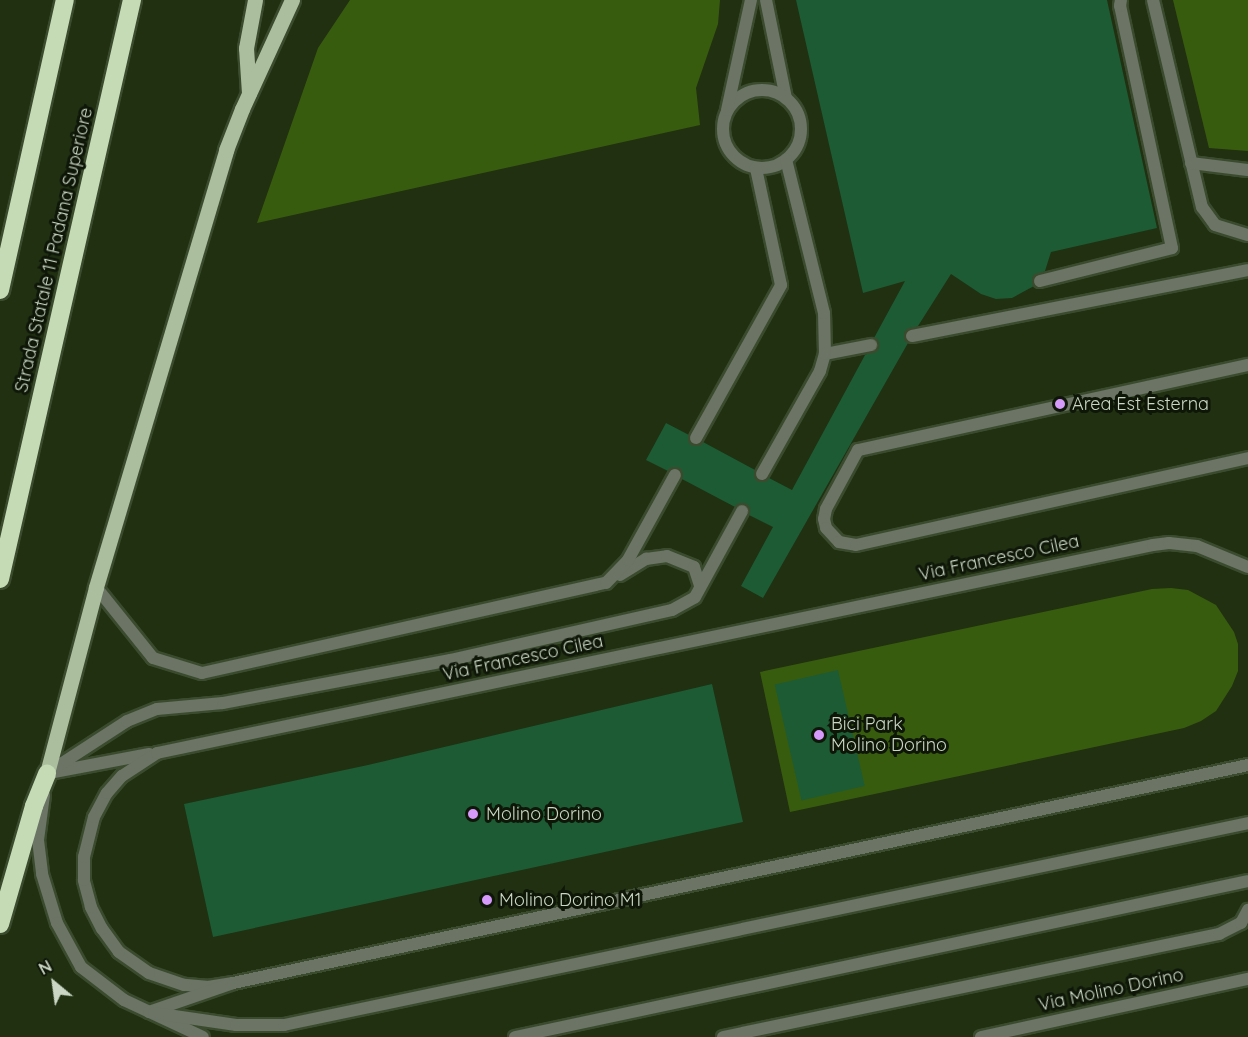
<!DOCTYPE html>
<style>
body{margin:0}
#map{position:relative;width:1248px;height:1037px;overflow:hidden;background:#203011;font-family:Quicksand,sans-serif}
div>[style]{position:absolute}
.green>*{inset:0;background:#385c0e}
.building>*{inset:0;background:#1c5b33;transform-origin:0 0}
.roads{filter:drop-shadow(2px 0 #3b4b2e) drop-shadow(-2px 0 #3b4b2e) drop-shadow(0 2px #3b4b2e) drop-shadow(0 -2px #3b4b2e)}
.lane>*{height:12px;margin:-6px;padding:0 6px;transform-origin:6px;border-radius:6px;background:#6b7465}
.lane>.ring{margin:-6px;padding:0;box-sizing:content-box;background:none;border:12px solid #6b7465;border-radius:50%}
.street>*{height:12px;margin:-6px;padding:0 6px;transform-origin:6px;border-radius:6px;background:#6b7465}
.primary>*{height:15px;margin:-7.5px;padding:0 7.5px;transform-origin:7.5px;border-radius:7.5px;background:#abbe9e}
.highway>*{height:18px;margin:-9px;padding:0 9px;transform-origin:9px;border-radius:9px;background:#c5dbb5}
.dots>*{width:16px;height:16px;translate:-50% -50%;box-sizing:border-box;border:3px solid #0e1608;border-radius:50%}
span{translate:-50% -50%;white-space:nowrap;text-align:center;line-height:1.15;-webkit-text-stroke:6px #0e1608;paint-order:stroke}
.street-label{font-size:18px;color:#cbd7c4}
.poi-label{font-size:18px;color:#cbd7c4}
.left{translate:0 -50%;text-align:left}
.north{position:absolute;left:24px;top:953px;width:60px;height:60px;-webkit-text-stroke:4px #0e1608;paint-order:stroke;rotate:331deg;font-size:16px;font-weight:700;line-height:24px;text-align:center;color:#cbd7c4}
.north::after{content:'';display:block;margin:auto;width:21px;height:27px;background:#cbd7c4;clip-path:polygon(50% 0,100% 100%,50% 72%,0 100%)}
</style>
<div id="map">
<div class="green">
<div style="clip-path:polygon(350px 0,720px 0,718px 24px,696px 88px,700px 125px,257px 223px,318px 48px)"></div>
<div style="clip-path:polygon(1173px 0,1248px 0,1248px 151px,1209px 148px)"></div>
<div style="clip-path:polygon(1171px 588px,1188px 590px,1216px 605px,1234px 632px,1238px 644px,1238px 671px,1232px 686px,1216px 711px,1201px 721px,1184px 728px,790px 812px,760px 672px,1152px 589px)"></div>
</div>
<div class="building">
<div style="clip-path:polygon(796px 0,1107px 0,1157px 228px,1051px 252px,1045px 271px,1032px 278px,1034px 286px,1012px 298px,996px 299px,981px 294px,951px 274px,918px 326px,904px 333px,904px 338px,908px 343px,763px 598px,741px 586px,773px 527px,749px 515px,749px 507px,745px 504px,735px 507px,682px 479px,682px 471px,678px 468px,668px 471px,646px 460px,666px 423px,689px 435px,689px 442px,693px 445px,703px 442px,755px 470px,755px 478px,758px 481px,766px 481px,769px 478px,792px 490px,865px 355px,879px 348px,879px 343px,874px 338px,905px 281px,863px 293px)"></div>
<div style="left:838px;top:670px;width:119px;height:65px;rotate:77deg"></div>
<div style="clip-path:polygon(712px 684px,743px 822px,213px 937px,184px 804px,368px 765px)"></div>
</div>
<div class="roads">
<div class="lane">
<div style="left:766px;top:0;width:100px;rotate:78.5deg"></div>
<div style="left:1153px;top:0;width:213px;rotate:76.7deg"></div>
<div style="left:1202px;top:207px;width:22px;rotate:54deg"></div>
<div style="left:1215px;top:225px;width:34px;rotate:17deg"></div>
<div class="ring" style="left:723px;top:90px;width:66px;height:66px"></div>
<div style="left:727px;top:110px;width:113px;rotate:-77.7deg"></div>
<div style="left:1191px;top:163px;width:57px;rotate:7deg"></div>
<div style="left:1040px;top:281px;width:136px;rotate:-14deg"></div>
<div style="left:1172px;top:248px;width:248px;rotate:-102.1deg"></div>
<div style="left:1120px;top:6px;width:6px;rotate:-81deg"></div>
<div style="left:912px;top:336px;width:342px;rotate:-11.1deg"></div>
<div style="left:825px;top:354px;width:47px;rotate:-11.1deg"></div>
<div style="left:1248px;top:365px;width:399px;rotate:167.7deg"></div>
<div style="left:858px;top:450px;width:67px;rotate:118.5deg"></div>
<div style="left:826px;top:509px;width:10px;rotate:101deg"></div>
<div style="left:824px;top:519px;width:9px;rotate:77deg"></div>
<div style="left:826px;top:528px;width:19px;rotate:47deg"></div>
<div style="left:839px;top:542px;width:17px;rotate:10deg"></div>
<div style="left:856px;top:545px;width:402px;rotate:-12.5deg"></div>
<div style="left:696px;top:438px;width:175px;rotate:-60.9deg"></div>
<div style="left:781px;top:285px;width:120px;rotate:-102.1deg"></div>
<div style="left:762px;top:474px;width:118px;rotate:-60.6deg"></div>
<div style="left:820px;top:371px;width:18px;rotate:-74deg"></div>
<div style="left:825px;top:354px;width:41px;rotate:-91.4deg"></div>
<div style="left:824px;top:313px;width:158px;rotate:-103.9deg"></div>
<div style="left:620px;top:575px;width:31px;rotate:-32deg"></div>
<div style="left:646px;top:559px;width:21px;rotate:-8deg"></div>
<div style="left:667px;top:556px;width:29px;rotate:22deg"></div>
<div style="left:694px;top:567px;width:20px;rotate:72deg"></div>
<div style="left:96px;top:587px;width:91px;rotate:51.2deg"></div>
<div style="left:153px;top:658px;width:51px;rotate:17deg"></div>
<div style="left:202px;top:673px;width:414px;rotate:-12.6deg"></div>
<div style="left:606px;top:583px;width:32px;rotate:-46deg"></div>
<div style="left:628px;top:560px;width:97px;rotate:-61.1deg"></div>
<div style="left:54px;top:772px;width:97px;rotate:-10.7deg"></div>
<div style="left:47px;top:773px;width:95px;rotate:-33deg"></div>
<div style="left:127px;top:721px;width:32px;rotate:-22deg"></div>
<div style="left:157px;top:709px;width:66px;rotate:-5.2deg"></div>
<div style="left:223px;top:703px;width:231px;rotate:-10.7deg"></div>
<div style="left:450px;top:660px;width:228px;rotate:-12.7deg"></div>
<div style="left:672px;top:610px;width:26px;rotate:-29deg"></div>
<div style="left:695px;top:597px;width:98px;rotate:-61.3deg"></div>
<div style="left:44px;top:795px;width:45px;rotate:97.6deg"></div>
<div style="left:38px;top:840px;width:34px;rotate:83deg"></div>
<div style="left:42px;top:874px;width:51px;rotate:73deg"></div>
<div style="left:57px;top:923px;width:50px;rotate:61.4deg"></div>
<div style="left:81px;top:967px;width:54px;rotate:37.5deg"></div>
<div style="left:124px;top:1000px;width:87px;rotate:25.1deg"></div>
<div style="left:233px;top:983px;width:24px;rotate:171deg"></div>
<div style="left:209px;top:987px;width:25px;rotate:-175deg"></div>
<div style="left:184px;top:985px;width:37px;rotate:-161deg"></div>
<div style="left:149px;top:973px;width:37px;rotate:-145deg"></div>
<div style="left:119px;top:952px;width:29px;rotate:-126deg"></div>
<div style="left:102px;top:929px;width:25px;rotate:-117deg"></div>
<div style="left:91px;top:907px;width:28px;rotate:-105deg"></div>
<div style="left:84px;top:880px;width:23px;rotate:-90deg"></div>
<div style="left:84px;top:857px;width:41px;rotate:-76deg"></div>
<div style="left:94px;top:817px;width:27px;rotate:-62deg"></div>
<div style="left:107px;top:793px;width:23px;rotate:-49deg"></div>
<div style="left:122px;top:776px;width:42px;rotate:-33.3deg"></div>
<div style="left:157px;top:753px;width:1017px;rotate:-11.8deg"></div>
<div style="left:1153px;top:545px;width:16px;rotate:-7deg"></div>
<div style="left:1169px;top:543px;width:28px;rotate:6deg"></div>
<div style="left:1197px;top:546px;width:55px;rotate:22.4deg"></div>
<div style="left:149px;top:1012px;width:89px;rotate:-19deg"></div>
<div style="left:233px;top:983px;width:1038px;rotate:-12.12deg"></div>
<div style="left:154px;top:1013px;width:83px;rotate:8.3deg"></div>
<div style="left:236px;top:1025px;width:48px"></div>
<div style="left:284px;top:1025px;width:985px;rotate:-11.83deg"></div>
<div style="left:515px;top:1037px;width:749px;rotate:-12.01deg"></div>
<div style="left:723px;top:1037px;width:507px;rotate:-11.73deg"></div>
<div style="left:1219px;top:934px;width:25px;rotate:-27deg"></div>
<div style="left:1241px;top:923px;width:15px;rotate:-62deg"></div>
</div>
<div class="street">
<div style="left:981px;top:1037px;width:273px;rotate:-12.3deg"></div>
</div>
<div class="primary">
<div style="left:249px;top:93px;width:45px;rotate:-93.8deg"></div>
<div style="left:246px;top:48px;width:49px;rotate:-79.4deg"></div>
<div style="left:47px;top:773px;width:192px;rotate:-75.2deg"></div>
<div style="left:96px;top:587px;width:456px;rotate:-73.4deg"></div>
<div style="left:226px;top:150px;width:44px;rotate:-68.7deg"></div>
<div style="left:242px;top:109px;width:120px;rotate:-65.4deg"></div>
</div>
<div class="highway">
<div style="left:0;top:290px;width:297px;rotate:-77.4deg"></div>
<div style="left:0;top:579px;width:594px;rotate:-77.16deg"></div>
<div style="left:0;top:924px;width:123px;rotate:-73.9deg"></div>
<div style="left:34px;top:806px;width:35px;rotate:-68deg"></div>
</div>
</div>
<div class="dots">
<div style="left:1060px;top:404px;background:#d69bfa"></div>
<div style="left:819px;top:735px;background:#d69bfa"></div>
<div style="left:473px;top:814px;background:#d69bfa"></div>
<div style="left:487px;top:900px;background:#d69bfa"></div>
</div>
<div class="street-label">
<span style="left:54px;top:250px;rotate:-77deg">Strada Statale 11 Padana Superiore</span>
<span style="left:999px;top:558px;rotate:-12deg">Via Francesco Cilea</span>
<span style="left:523px;top:658px;rotate:-12deg">Via Francesco Cilea</span>
<span style="left:1111px;top:990px;rotate:-12deg">Via Molino Dorino</span>
</div>
<div class="poi-label">
<span class="left" style="left:1072px;top:404px">Area Est Esterna</span>
<span class="left" style="left:831px;top:735px">Bici Park<br>Molino Dorino</span>
<span class="left" style="left:486px;top:814px">Molino Dorino</span>
<span class="left" style="left:499px;top:900px">Molino Dorino M1</span>
</div>
<div class="north">N</div>
</div>
